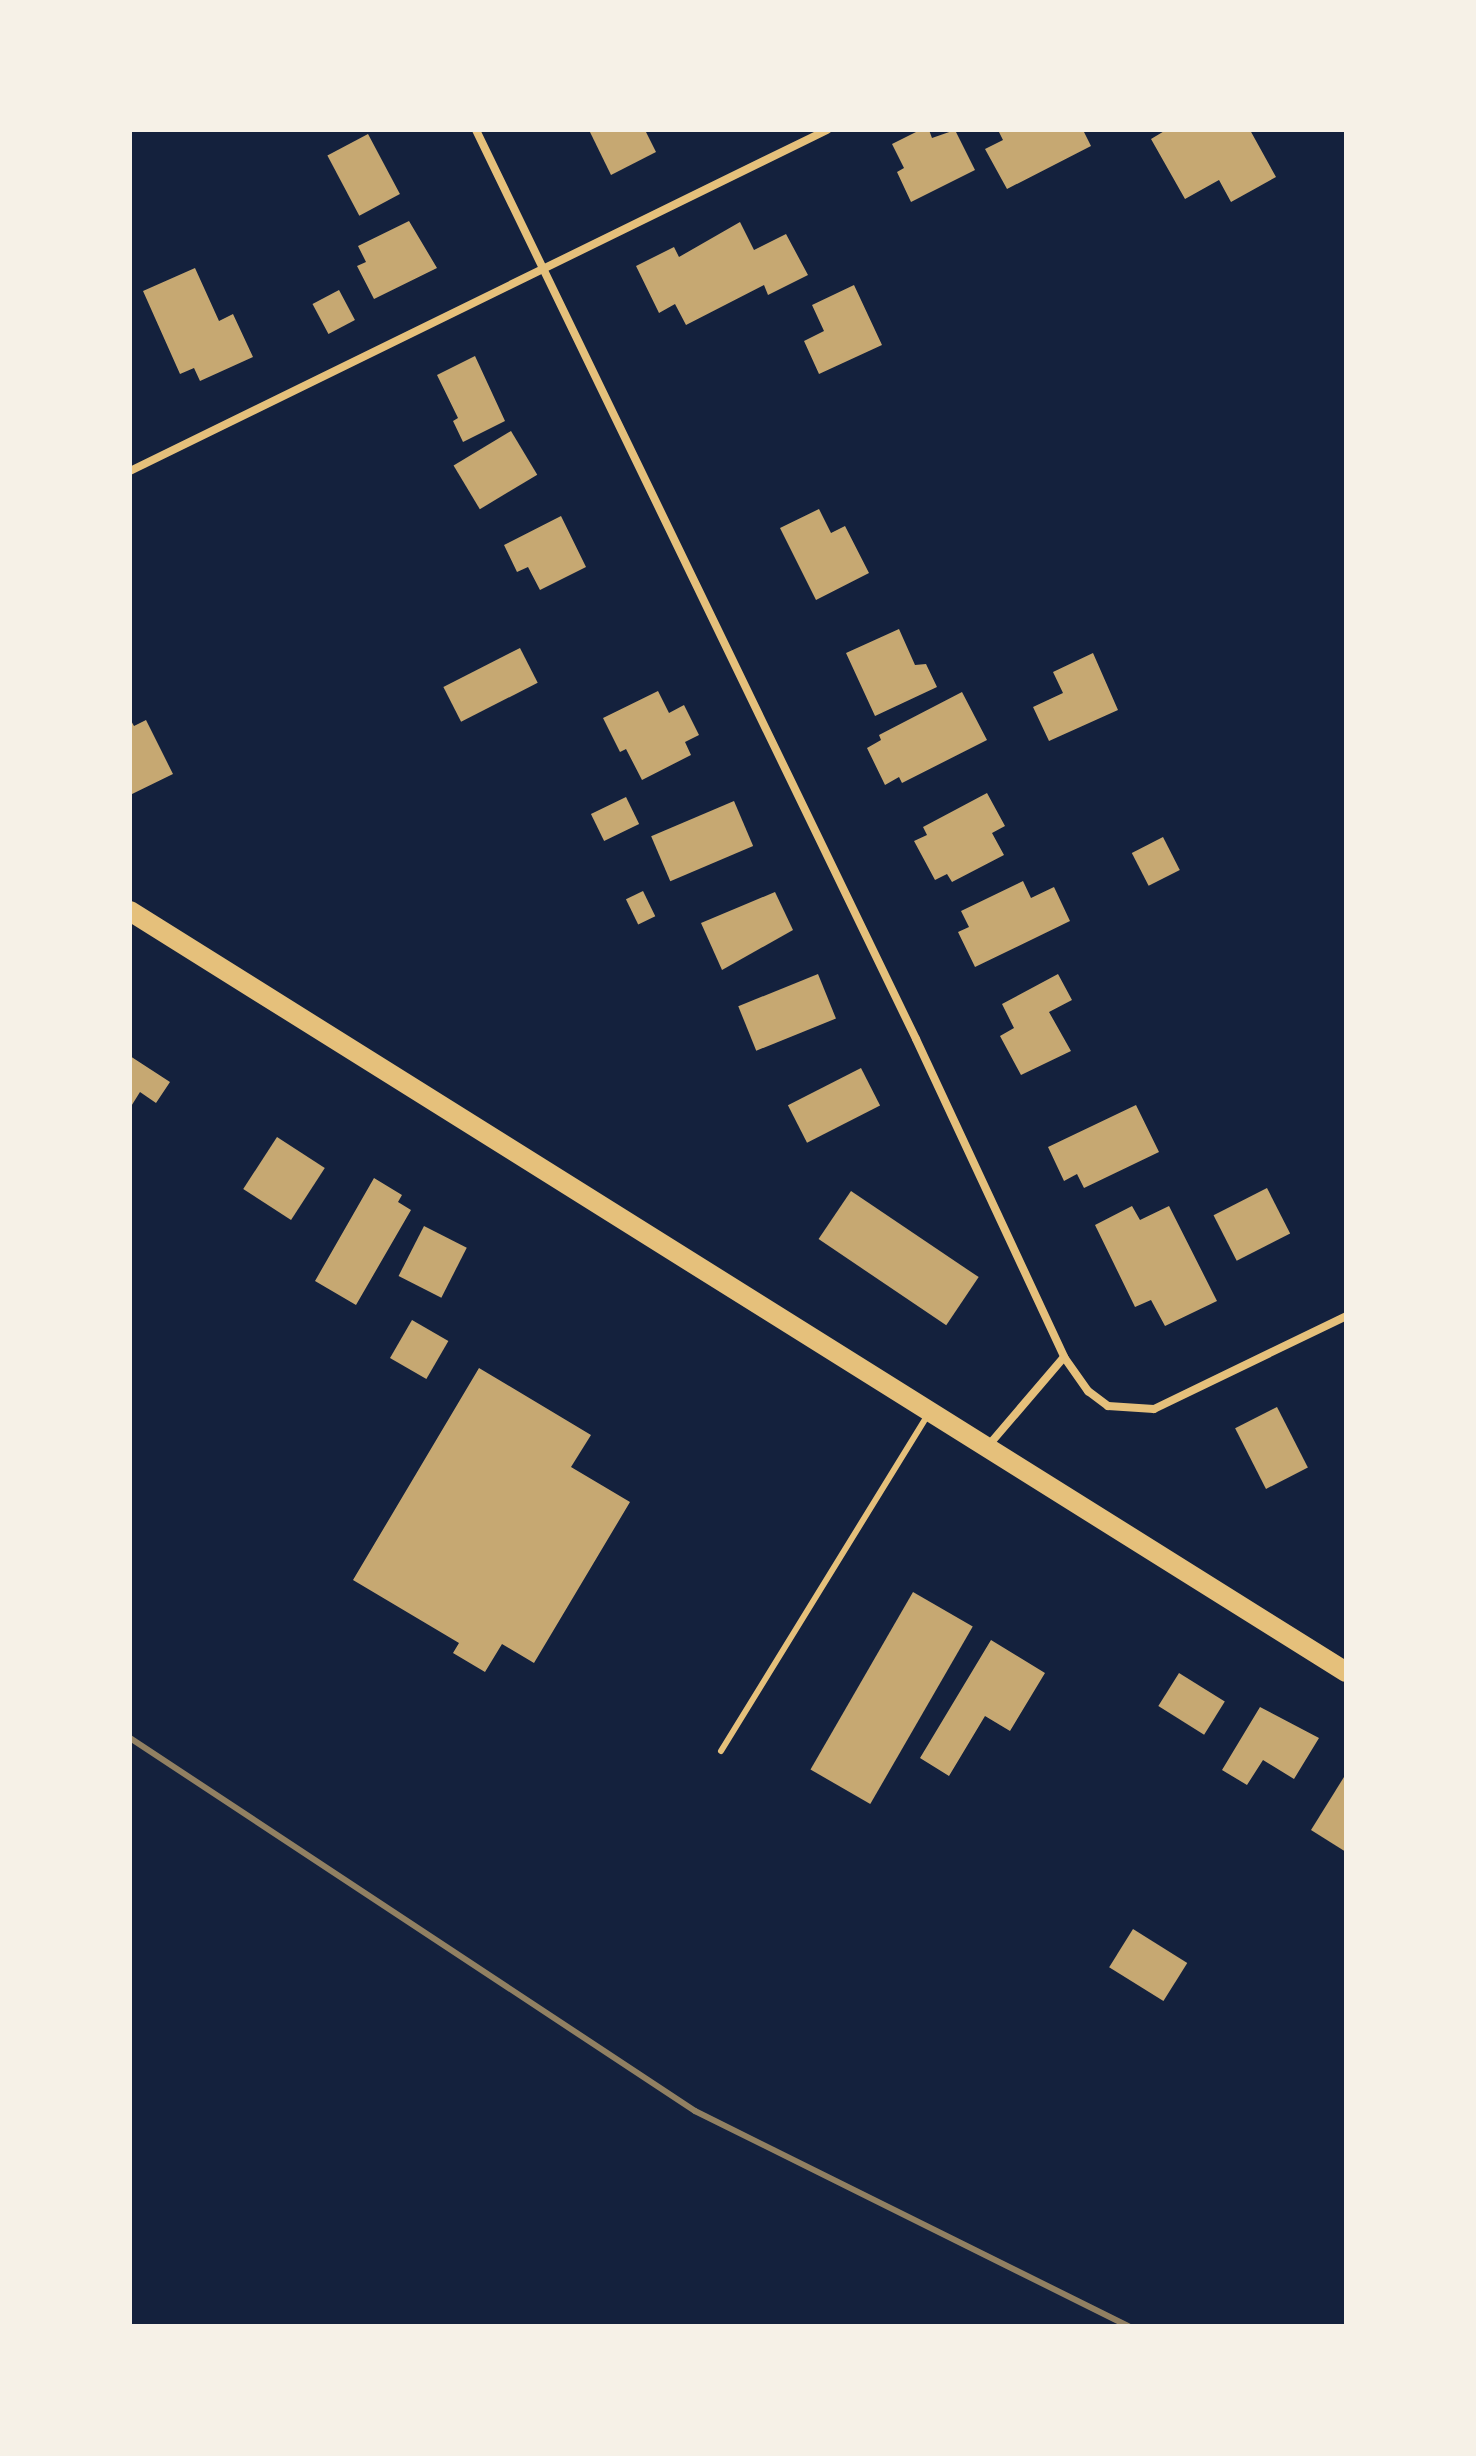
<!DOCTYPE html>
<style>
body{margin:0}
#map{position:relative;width:1476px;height:2456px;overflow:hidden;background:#14213d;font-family:Poppins,sans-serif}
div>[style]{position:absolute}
.building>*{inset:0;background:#c6a872;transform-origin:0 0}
.service>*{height:6px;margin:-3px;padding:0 3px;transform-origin:3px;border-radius:3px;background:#e5c07b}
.minor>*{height:8px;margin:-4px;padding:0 4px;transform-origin:4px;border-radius:4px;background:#e5c07b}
.primary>*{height:20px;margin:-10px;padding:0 10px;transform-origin:10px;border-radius:10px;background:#e5c07b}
.rail>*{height:6px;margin:-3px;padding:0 3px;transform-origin:3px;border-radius:3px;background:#918062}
span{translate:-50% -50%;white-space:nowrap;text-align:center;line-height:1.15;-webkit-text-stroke:8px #f6f1e7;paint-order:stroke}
.frame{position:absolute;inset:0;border:132px solid #f6f1e7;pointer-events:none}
</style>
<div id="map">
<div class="building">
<div style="clip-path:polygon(589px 130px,645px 130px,656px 152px,611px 175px)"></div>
<div style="clip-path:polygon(920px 130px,929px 130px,932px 138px,955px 130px,975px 170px,911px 202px,897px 172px,904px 168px,892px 144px)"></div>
<div style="clip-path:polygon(998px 130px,1083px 130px,1091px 146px,1007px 189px,985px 149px,1003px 140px)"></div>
<div style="clip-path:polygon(1166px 130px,1250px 130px,1276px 177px,1231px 202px,1219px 180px,1185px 199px,1151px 139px)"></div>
<div style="left:368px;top:134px;width:68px;height:46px;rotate:62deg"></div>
<div style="clip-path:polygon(409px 221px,437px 268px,374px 299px,357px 266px,366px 262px,358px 246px)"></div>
<div style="clip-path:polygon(740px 222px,754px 250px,786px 234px,808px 275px,768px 295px,764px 285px,686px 325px,675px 304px,659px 313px,636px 266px,674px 247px,679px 257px)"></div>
<div style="clip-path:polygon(195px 268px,219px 321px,233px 314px,253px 357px,200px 381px,194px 368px,180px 374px,143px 291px)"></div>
<div style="clip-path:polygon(854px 285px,882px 345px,819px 374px,804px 341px,824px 331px,812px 305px)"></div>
<div style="left:339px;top:290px;width:34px;height:30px;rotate:62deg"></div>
<div style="clip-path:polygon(475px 356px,505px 421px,463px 442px,453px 421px,458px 418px,437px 375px)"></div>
<div style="left:511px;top:431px;width:51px;height:67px;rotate:59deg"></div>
<div style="clip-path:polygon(819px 509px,831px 533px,845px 526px,869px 573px,816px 600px,780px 528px)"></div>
<div style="clip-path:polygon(561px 516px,586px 567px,540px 590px,528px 567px,517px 572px,504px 545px)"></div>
<div style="clip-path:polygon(899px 629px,915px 665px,926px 664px,937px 687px,875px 716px,846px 653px)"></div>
<div style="left:520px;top:648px;width:39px;height:86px;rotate:63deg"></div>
<div style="clip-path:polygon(1093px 653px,1118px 710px,1049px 741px,1033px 707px,1063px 693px,1053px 672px)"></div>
<div style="clip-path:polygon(658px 691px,669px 713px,684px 705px,699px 735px,685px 742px,691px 755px,642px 780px,626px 749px,620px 752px,603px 718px)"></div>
<div style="clip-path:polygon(962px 692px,987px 740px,902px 783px,899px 777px,885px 785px,867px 748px,881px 740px,879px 735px)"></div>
<div style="clip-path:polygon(130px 719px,134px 726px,146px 720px,173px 774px,130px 795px)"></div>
<div style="clip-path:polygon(987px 793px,1005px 826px,992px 833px,1004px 855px,952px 882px,947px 874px,935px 880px,914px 841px,927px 835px,923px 827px)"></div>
<div style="left:626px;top:797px;width:30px;height:39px;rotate:64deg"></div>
<div style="left:734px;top:801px;width:49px;height:90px;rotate:67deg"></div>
<div style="left:1163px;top:837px;width:37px;height:35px;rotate:63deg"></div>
<div style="clip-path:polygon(1023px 881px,1031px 898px,1054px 887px,1070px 921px,975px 967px,958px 932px,969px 927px,961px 911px)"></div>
<div style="left:643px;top:891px;width:28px;height:19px;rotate:64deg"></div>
<div style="clip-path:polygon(775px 892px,793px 930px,722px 970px,701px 923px)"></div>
<div style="left:818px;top:974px;width:48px;height:86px;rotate:68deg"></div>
<div style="clip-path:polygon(1058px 974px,1072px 1000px,1049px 1012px,1071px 1051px,1021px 1075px,1000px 1036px,1014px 1028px,1002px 1004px)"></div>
<div style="clip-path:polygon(130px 1056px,170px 1082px,156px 1103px,140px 1092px,130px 1108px)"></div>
<div style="left:861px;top:1068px;width:42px;height:82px;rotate:63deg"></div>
<div style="clip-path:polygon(1136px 1105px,1159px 1152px,1084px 1188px,1077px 1174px,1064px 1181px,1048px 1147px)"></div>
<div style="left:277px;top:1137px;width:57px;height:62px;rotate:33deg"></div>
<div style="clip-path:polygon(374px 1178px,402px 1195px,398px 1202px,411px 1210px,356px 1305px,315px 1281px)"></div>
<div style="left:1267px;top:1188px;width:51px;height:60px;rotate:63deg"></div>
<div style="left:851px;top:1191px;width:154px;height:58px;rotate:34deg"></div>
<div style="clip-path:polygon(1132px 1206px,1140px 1220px,1169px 1206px,1217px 1301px,1165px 1326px,1151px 1300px,1135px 1307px,1095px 1225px)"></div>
<div style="left:424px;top:1226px;width:48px;height:56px;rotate:27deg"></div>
<div style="left:412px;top:1320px;width:42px;height:44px;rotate:30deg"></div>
<div style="clip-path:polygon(479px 1368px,591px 1435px,571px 1467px,630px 1502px,534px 1663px,502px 1644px,485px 1672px,453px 1653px,459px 1643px,353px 1580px)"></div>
<div style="left:1277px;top:1407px;width:68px;height:47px;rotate:63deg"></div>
<div style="left:913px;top:1592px;width:69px;height:205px;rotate:30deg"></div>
<div style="clip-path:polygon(991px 1640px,1045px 1673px,1010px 1731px,985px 1716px,949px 1776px,920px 1758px)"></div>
<div style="left:1179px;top:1673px;width:54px;height:39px;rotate:32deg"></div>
<div style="clip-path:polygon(1260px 1707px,1319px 1738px,1294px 1779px,1263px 1760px,1247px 1785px,1222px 1770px)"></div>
<div style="clip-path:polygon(1344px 1777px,1346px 1779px,1346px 1852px,1311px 1830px)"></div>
<div style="left:1133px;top:1929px;width:64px;height:45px;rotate:32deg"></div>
</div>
<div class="service">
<div style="left:721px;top:1751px;width:395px;rotate:-58.4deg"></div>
</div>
<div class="minor">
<div style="left:476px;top:130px;width:1010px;rotate:64.17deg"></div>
<div style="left:916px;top:1039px;width:351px;rotate:65deg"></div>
<div style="left:1064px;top:1357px;width:42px;rotate:54.8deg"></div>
<div style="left:1088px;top:1391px;width:25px;rotate:37deg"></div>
<div style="left:1108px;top:1406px;width:46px;rotate:3.7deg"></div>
<div style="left:1154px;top:1409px;width:213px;rotate:-25.8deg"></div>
<div style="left:130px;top:471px;width:776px;rotate:-26.07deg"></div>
<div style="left:988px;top:1446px;width:117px;rotate:-49.5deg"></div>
</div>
<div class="primary">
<div style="left:130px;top:911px;width:1434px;rotate:32.04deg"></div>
</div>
<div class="rail">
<div style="left:130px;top:1738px;width:677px;rotate:33.43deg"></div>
<div style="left:695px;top:2111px;width:484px;rotate:26.4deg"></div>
</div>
<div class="frame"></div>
</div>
